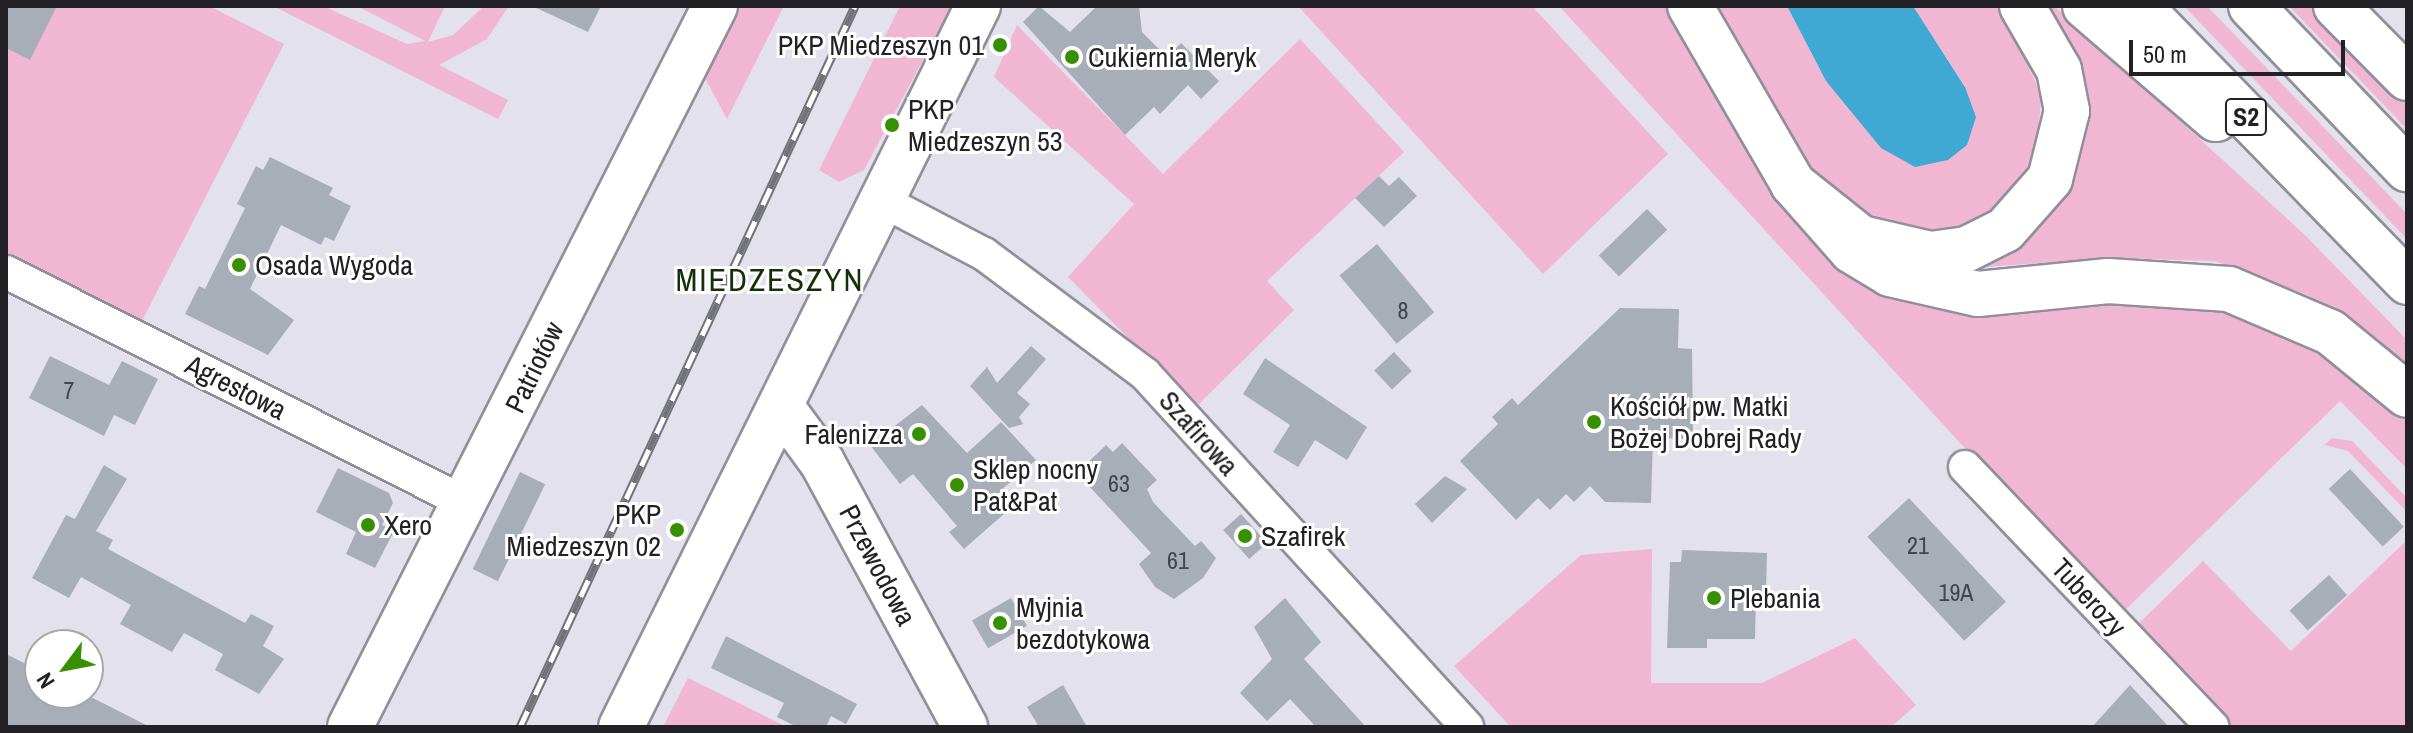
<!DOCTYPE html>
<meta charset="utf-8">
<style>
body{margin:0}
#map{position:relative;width:2413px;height:733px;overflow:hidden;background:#e2e1ec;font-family:"Archivo Narrow",sans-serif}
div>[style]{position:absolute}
.green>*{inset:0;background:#f0b6d2}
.water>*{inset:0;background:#40a9d3}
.building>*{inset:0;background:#a8aeb7;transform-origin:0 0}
.roads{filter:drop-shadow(2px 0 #91909a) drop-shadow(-2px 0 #91909a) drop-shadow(0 2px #91909a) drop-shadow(0 -2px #91909a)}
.street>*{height:32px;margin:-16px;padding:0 16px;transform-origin:16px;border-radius:16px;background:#fff}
.secondary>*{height:44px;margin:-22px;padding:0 22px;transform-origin:22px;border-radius:22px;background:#fff}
.highway>*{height:44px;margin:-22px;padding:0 22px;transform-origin:22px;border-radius:22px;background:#fff}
.rail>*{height:9px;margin-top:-4.5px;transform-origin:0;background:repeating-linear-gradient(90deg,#fff 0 18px,#727279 0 36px);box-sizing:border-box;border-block:2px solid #727279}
.dots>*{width:22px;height:22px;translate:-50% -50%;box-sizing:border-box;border:4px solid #fff;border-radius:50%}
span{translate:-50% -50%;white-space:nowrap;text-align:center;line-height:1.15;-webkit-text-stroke:6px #fff;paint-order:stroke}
.number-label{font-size:24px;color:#44454a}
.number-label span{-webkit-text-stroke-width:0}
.shield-label span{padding:2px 6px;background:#fff;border:2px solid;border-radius:6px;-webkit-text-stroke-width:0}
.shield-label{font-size:26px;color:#222226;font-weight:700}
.poi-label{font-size:28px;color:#222226}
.right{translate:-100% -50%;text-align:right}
.left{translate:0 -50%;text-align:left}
.street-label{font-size:28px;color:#222226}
.quarter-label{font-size:32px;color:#123206;letter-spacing:2px}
.frame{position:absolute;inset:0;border:8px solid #222226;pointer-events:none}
.north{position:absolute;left:24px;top:629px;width:80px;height:80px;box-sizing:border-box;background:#fff;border:2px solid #a7a7a8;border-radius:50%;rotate:238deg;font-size:22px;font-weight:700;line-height:32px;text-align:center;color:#222226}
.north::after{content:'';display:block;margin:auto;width:28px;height:36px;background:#369000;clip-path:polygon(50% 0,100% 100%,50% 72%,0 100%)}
.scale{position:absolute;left:2129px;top:40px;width:216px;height:36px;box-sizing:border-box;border:4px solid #222226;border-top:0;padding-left:10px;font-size:24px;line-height:28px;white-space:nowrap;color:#222226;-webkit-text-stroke:6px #fff;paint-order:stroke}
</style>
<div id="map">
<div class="green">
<div style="clip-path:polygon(6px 6px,209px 6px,284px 44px,142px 321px,6px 252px)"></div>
<div style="clip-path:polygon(273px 6px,323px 6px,407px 44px,425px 41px,357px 6px,445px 6px,428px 42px,453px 35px,484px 6px,509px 6px,487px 39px,439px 65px,508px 100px,498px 119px)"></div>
<div style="clip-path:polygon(732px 6px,784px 6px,727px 119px,700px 69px)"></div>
<div style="clip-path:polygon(900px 6px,952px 6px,864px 170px,839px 182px,819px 170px)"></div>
<div style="clip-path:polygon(1298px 6px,1532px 6px,1668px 154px,1543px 274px)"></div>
<div style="clip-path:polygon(1559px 6px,1671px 6px,1775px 193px,1832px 260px,2208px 304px,2323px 352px,2358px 377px,2407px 420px,2407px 469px,2340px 401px,2119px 616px)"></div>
<div style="clip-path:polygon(1713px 6px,1787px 6px,1826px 81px,1965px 86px,1913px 6px,2002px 6px,2041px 95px,2038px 144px,2027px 174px,1989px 215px,1970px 225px,1941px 233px,1877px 224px,1806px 168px)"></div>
<div style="clip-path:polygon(2040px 6px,2054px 6px,2305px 235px,2407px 340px,2407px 366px,2379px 340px,2308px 295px,2215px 261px,2116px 258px,1970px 268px,2050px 203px)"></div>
<div style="clip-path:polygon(2184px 6px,2207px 6px,2407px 214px,2407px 239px)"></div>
<div style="clip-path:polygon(2289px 6px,2313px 6px,2407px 104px,2407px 129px)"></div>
<div style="clip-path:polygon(1017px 25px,1163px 174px,1300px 39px,1404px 152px,1267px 281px,1294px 310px,1196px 407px,1068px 277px,1134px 204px,994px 77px)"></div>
<div style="clip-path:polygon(2332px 438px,2352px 441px,2407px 498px,2407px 512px,2348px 451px,2325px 445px,2319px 450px)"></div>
<div style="clip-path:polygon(2407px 540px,2407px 727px,2224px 727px,2132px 630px,2203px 561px,2291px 651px)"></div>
<div style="clip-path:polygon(1652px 549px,1651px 683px,1762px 683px,1855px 638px,1916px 705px,1891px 727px,1511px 727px,1454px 666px,1581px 555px)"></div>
<div style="clip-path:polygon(688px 678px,787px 727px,663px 727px)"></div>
</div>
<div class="water">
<div style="clip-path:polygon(1787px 6px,1913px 6px,1965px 87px,1976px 117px,1967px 145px,1948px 160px,1915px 167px,1881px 148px,1826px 81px)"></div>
</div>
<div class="building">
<div style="clip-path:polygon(6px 6px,57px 6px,30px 60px,6px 48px)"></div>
<div style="clip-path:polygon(532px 6px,601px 6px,588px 32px)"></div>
<div style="clip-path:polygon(1039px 6px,1070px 32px,1097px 6px,1139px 6px,1142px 32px,1167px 57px,1181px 43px,1219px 81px,1201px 99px,1188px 85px,1160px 114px,1154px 107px,1125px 135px,1023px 22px)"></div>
<div style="clip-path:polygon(270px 157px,333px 188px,329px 195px,351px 206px,334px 241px,325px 237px,321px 245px,281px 225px,250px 289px,294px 320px,268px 355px,185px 314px,199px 286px,205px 289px,245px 208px,237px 204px,256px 166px,263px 170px)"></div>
<div style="clip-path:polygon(1379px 176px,1389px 186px,1399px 177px,1417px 196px,1384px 227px,1355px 198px)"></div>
<div style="left:1647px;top:209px;width:29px;height:67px;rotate:46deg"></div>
<div style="left:1377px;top:244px;width:89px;height:49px;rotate:50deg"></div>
<div style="clip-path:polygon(1620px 308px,1679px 309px,1678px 348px,1692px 349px,1693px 432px,1686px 439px,1653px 438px,1651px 503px,1605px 502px,1590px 486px,1574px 502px,1566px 494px,1550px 510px,1538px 498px,1516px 520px,1460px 461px,1498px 424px,1492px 417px,1512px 398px,1518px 405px)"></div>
<div style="clip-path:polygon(1031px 346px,1046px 359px,1017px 393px,1030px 404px,1019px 417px,1023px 424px,1009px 428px,970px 386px,987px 367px,997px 383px)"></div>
<div style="left:1394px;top:352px;width:26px;height:27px;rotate:47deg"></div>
<div style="clip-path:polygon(50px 356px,109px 385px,122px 361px,158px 379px,135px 425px,114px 415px,104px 436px,29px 398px)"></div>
<div style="clip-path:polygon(1265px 358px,1367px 427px,1347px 460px,1315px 440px,1298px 467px,1273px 452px,1290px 425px,1243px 394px)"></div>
<div style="clip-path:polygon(922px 405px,967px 453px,1001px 422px,1036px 460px,1000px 491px,1013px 506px,964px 549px,949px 532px,957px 526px,913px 474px,900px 484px,870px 445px)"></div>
<div style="clip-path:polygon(1122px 443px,1157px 480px,1147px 489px,1153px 502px,1195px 546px,1201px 541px,1216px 558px,1203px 578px,1174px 599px,1155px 587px,1139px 564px,1151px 553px,1077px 473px,1106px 445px,1113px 452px)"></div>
<div style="clip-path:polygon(104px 465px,127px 479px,96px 531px,113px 540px,108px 549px,245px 623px,251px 614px,274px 626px,263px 646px,284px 659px,259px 694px,215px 670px,223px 654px,184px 633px,172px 652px,120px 624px,131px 605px,81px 577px,69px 598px,32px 578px,66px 515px,75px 519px)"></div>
<div style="clip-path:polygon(338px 468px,389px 493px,393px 503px,382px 525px,394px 531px,375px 568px,346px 554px,356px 532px,316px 512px)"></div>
<div style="left:2350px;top:469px;width:79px;height:29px;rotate:47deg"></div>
<div style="left:520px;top:472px;width:28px;height:108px;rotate:26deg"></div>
<div style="clip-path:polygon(1445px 476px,1467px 489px,1432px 523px,1415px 504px)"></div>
<div style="left:1909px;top:498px;width:142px;height:57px;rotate:47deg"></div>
<div style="left:1241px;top:514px;width:39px;height:24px;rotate:48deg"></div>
<div style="clip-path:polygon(1682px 550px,1767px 553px,1766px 592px,1756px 591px,1755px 639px,1707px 639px,1707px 648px,1667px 648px,1670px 562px,1681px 562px)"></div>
<div style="left:2329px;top:575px;width:27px;height:53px;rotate:48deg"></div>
<div style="left:1011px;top:598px;width:32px;height:45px;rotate:60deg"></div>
<div style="clip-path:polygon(1285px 598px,1321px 642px,1304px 659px,1366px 727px,1316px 727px,1290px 699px,1267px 721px,1240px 693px,1272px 659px,1254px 627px)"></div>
<div style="clip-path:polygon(726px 636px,857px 704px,846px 724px,831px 716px,826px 727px,797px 727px,777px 717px,784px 703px,711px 668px)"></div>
<div style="clip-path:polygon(6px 654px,34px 668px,40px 693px,83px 693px,150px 727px,6px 727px)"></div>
<div style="clip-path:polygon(1063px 685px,1087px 727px,1039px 727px,1027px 707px)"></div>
<div style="clip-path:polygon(2130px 685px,2169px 727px,2092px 727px)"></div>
</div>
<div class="roads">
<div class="street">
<div style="left:881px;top:200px;width:116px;rotate:27.7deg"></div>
<div style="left:984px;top:254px;width:201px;rotate:36.7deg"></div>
<div style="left:1145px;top:374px;width:478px;rotate:47.6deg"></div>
<div style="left:6px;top:272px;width:515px;rotate:26.66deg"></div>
<div style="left:1965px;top:467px;width:359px;rotate:46.4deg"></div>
</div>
<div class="secondary">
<div style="left:1690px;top:6px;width:206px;rotate:59.9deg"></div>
<div style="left:1793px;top:184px;width:87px;rotate:38.5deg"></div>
<div style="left:1861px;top:238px;width:72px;rotate:12.9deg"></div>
<div style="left:1931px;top:254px;width:36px;rotate:-8deg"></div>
<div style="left:1967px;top:249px;width:42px;rotate:-26.6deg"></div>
<div style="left:2005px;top:230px;width:68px;rotate:-48.6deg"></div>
<div style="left:2050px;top:179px;width:70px;rotate:-76deg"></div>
<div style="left:2067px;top:111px;width:42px;rotate:-101deg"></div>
<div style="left:2059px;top:70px;width:74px;rotate:-120deg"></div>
<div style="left:783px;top:409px;width:66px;rotate:53.7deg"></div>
<div style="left:822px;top:462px;width:301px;rotate:61.6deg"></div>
<div style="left:350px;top:727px;width:808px;rotate:-63.15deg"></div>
<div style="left:621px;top:727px;width:805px;rotate:-63.66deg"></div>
</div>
<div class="highway">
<div style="left:2085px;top:6px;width:173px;rotate:40.8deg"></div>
<div style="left:2139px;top:6px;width:385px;rotate:45.8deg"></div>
<div style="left:2251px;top:6px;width:226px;rotate:46.3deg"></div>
<div style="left:2336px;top:6px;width:101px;rotate:45.4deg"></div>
<div style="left:1793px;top:184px;width:89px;rotate:48.6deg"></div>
<div style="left:1852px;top:251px;width:44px;rotate:31.2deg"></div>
<div style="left:1890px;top:274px;width:90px;rotate:12.8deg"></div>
<div style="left:1978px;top:294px;width:131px;rotate:-5.7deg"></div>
<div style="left:2108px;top:281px;width:121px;rotate:3.8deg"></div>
<div style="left:2229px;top:289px;width:110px;rotate:23.1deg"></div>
<div style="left:2330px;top:332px;width:99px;rotate:39.3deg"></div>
</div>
</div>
<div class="rail">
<div style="left:520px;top:727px;width:795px;rotate:-65.08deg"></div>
</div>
<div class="dots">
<div style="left:1000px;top:45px;background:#369000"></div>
<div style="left:1072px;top:57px;background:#369000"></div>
<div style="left:892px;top:125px;background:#369000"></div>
<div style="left:239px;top:265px;background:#369000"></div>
<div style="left:1594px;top:422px;background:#369000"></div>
<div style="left:919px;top:434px;background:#369000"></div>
<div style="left:957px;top:485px;background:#369000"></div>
<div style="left:368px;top:525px;background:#369000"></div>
<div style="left:677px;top:530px;background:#369000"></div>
<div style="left:1245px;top:536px;background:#369000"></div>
<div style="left:1714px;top:598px;background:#369000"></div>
<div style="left:1000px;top:623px;background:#369000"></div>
</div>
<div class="number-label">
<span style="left:1403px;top:311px">8</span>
<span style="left:69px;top:391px">7</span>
<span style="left:1119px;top:484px">63</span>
<span style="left:1918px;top:546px">21</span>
<span style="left:1178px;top:561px">61</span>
<span style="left:1956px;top:593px">19A</span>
</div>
<div class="shield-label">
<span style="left:2246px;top:117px">S2</span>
</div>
<div class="poi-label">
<span class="right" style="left:984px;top:45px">PKP Miedzeszyn 01</span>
<span class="left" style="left:1088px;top:57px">Cukiernia Meryk</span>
<span class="left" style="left:908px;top:125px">PKP<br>Miedzeszyn 53</span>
<span class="left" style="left:255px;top:265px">Osada Wygoda</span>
<span class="left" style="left:1610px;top:422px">Kościół pw. Matki<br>Bożej Dobrej Rady</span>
<span class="right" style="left:903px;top:434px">Falenizza</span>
<span class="left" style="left:973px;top:485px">Sklep nocny<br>Pat&amp;Pat</span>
<span class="right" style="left:661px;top:530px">PKP<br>Miedzeszyn 02</span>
<span class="left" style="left:384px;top:525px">Xero</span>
<span class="left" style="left:1261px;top:536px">Szafirek</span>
<span class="left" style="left:1730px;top:598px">Plebania</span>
<span class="left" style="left:1016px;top:623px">Myjnia<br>bezdotykowa</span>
</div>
<div class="street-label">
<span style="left:534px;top:367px;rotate:-64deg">Patriotów</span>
<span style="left:236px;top:387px;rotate:27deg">Agrestowa</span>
<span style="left:1199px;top:433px;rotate:48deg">Szafirowa</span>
<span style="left:878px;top:565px;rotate:62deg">Przewodowa</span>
<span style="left:2089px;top:597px;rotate:47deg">Tuberozy</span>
</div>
<div class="quarter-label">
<span style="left:770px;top:280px">MIEDZESZYN</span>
</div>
<div class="frame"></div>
<div class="north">N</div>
<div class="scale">50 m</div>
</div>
